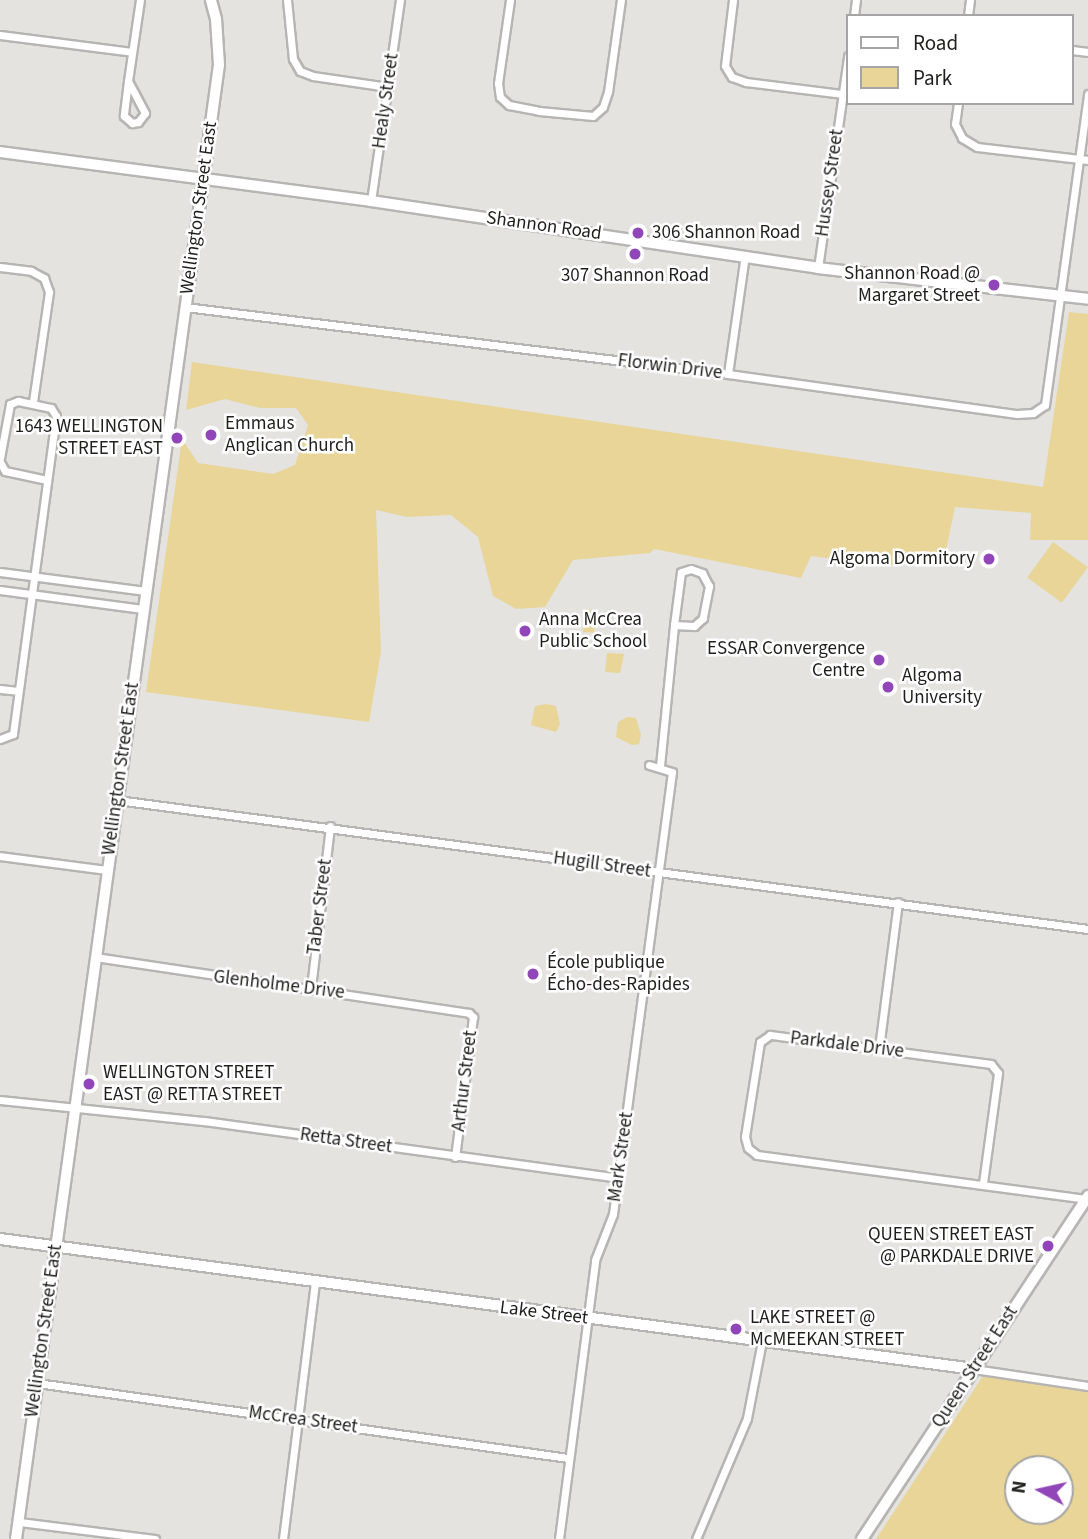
<!DOCTYPE html>
<meta charset="utf-8">
<style>
body{margin:0}
#map{position:relative;width:1088px;height:1539px;overflow:hidden;background:#e4e3e0;font-family:"Source Sans 3",sans-serif}
div>[style]{position:absolute}
.green>*{inset:0;background:#e8d597;transform-origin:0 0}
.roads{filter:drop-shadow(2px 0 #b6b5b2) drop-shadow(-2px 0 #b6b5b2) drop-shadow(0 2px #b6b5b2) drop-shadow(0 -2px #b6b5b2)}
.street>*{height:7px;margin:-3.5px;padding:0 3.5px;transform-origin:3.5px;border-radius:3.5px;background:#fff}
.secondary>*{height:10px;margin:-5px;padding:0 5px;transform-origin:5px;border-radius:5px;background:#fff}
.dots>*{width:19px;height:19px;translate:-50% -50%;box-sizing:border-box;border:4px solid #fff;border-radius:50%}
span{translate:-50% -50%;white-space:nowrap;text-align:center;line-height:1.15;-webkit-text-stroke:5px #fff;paint-order:stroke}
.street-label{font-size:19px;color:#1f1f1e}
.poi-label{font-size:19px;color:#1f1f1e}
.left{translate:0 -50%;text-align:left}
.right{translate:-100% -50%;text-align:right}
.legend{position:absolute;left:846px;top:14px;width:228px;height:91px;box-sizing:border-box;background:#fff;border:2px solid #a5a5a5;margin:0;padding:9px 12px;list-style:none;font-size:21px;color:#1f1f1e}
.legend li{display:flex;align-items:center;gap:14px;height:35px}
.legend b{width:35px;border:2px solid #a5a5a5}
.north{position:absolute;left:1004px;top:1455px;width:70px;height:70px;box-sizing:border-box;background:#fff;border:2px solid #a5a5a5;border-radius:50%;rotate:278deg;font-size:19px;font-weight:700;line-height:28px;text-align:center;color:#1f1f1e}
.north::after{content:'';display:block;margin:auto;width:24px;height:32px;background:#9046b8;clip-path:polygon(50% 0,100% 100%,50% 72%,0 100%)}
</style>
<div id="map">
<div class="green">
<div style="clip-path:polygon(1069px 312px,1088px 314px,1088px 540px,1030px 540px,1031px 513px,955px 507px,945px 555px,886px 566px,811px 556px,801px 578px,654px 549px,650px 553px,573px 560px,545px 607px,516px 609px,493px 596px,478px 537px,451px 515px,407px 517px,376px 510px,381px 652px,369px 722px,146px 692px,182px 439px,198px 463px,273px 474px,295px 465px,308px 425px,296px 408px,260px 408px,225px 399px,186px 410px,192px 362px,1043px 487px)"></div>
<div style="left:1053px;top:542px;width:43px;height:44px;rotate:36deg"></div>
<div style="left:585px;top:609px;width:11px;height:23px;rotate:5deg"></div>
<div style="left:555px;top:617px;width:22px;height:9px;rotate:3deg"></div>
<div style="clip-path:polygon(607px 653px,624px 654px,620px 673px,605px 672px)"></div>
<div style="clip-path:polygon(546px 704px,556px 706px,560px 724px,556px 732px,531px 725px,535px 706px)"></div>
<div style="clip-path:polygon(627px 717px,636px 718px,641px 735px,639px 744px,632px 745px,616px 737px,618px 722px)"></div>
<div style="clip-path:polygon(evenodd,983px 1376px,1088px 1388px,1088px 1539px,876px 1539px,983px 1376px,1018px 1469px,1060px 1469px,1060px 1511px,1018px 1511px,1018px 1469px)"></div>
</div>
<div class="roads">
<div class="street">
<div style="left:287px;top:0;width:59px;rotate:84.2deg"></div>
<div style="left:293px;top:59px;width:14px;rotate:60deg"></div>
<div style="left:300px;top:71px;width:14px;rotate:21deg"></div>
<div style="left:313px;top:76px;width:76px;rotate:8.3deg"></div>
<div style="left:510px;top:0;width:84px;rotate:98.2deg"></div>
<div style="left:498px;top:83px;width:14px;rotate:82deg"></div>
<div style="left:500px;top:97px;width:12px;rotate:42deg"></div>
<div style="left:509px;top:105px;width:31px;rotate:11deg"></div>
<div style="left:539px;top:111px;width:54px;rotate:5.3deg"></div>
<div style="left:593px;top:116px;width:13px;rotate:-42deg"></div>
<div style="left:603px;top:107px;width:16px;rotate:-72deg"></div>
<div style="left:608px;top:92px;width:93px;rotate:-82deg"></div>
<div style="left:733px;top:0;width:66px;rotate:96.9deg"></div>
<div style="left:725px;top:66px;width:13px;rotate:58deg"></div>
<div style="left:732px;top:77px;width:15px;rotate:20deg"></div>
<div style="left:746px;top:82px;width:98px;rotate:7.1deg"></div>
<div style="left:854px;top:16px;width:16px;rotate:-83deg"></div>
<div style="left:968px;top:16px;width:16px;rotate:-83deg"></div>
<div style="left:0;top:35px;width:133px;rotate:7.3deg"></div>
<div style="left:1072px;top:50px;width:16px;rotate:7deg"></div>
<div style="left:128px;top:81px;width:35px;rotate:97deg"></div>
<div style="left:124px;top:116px;width:11px;rotate:41deg"></div>
<div style="left:132px;top:123px;width:6px;rotate:-9deg"></div>
<div style="left:138px;top:122px;width:11px;rotate:-52deg"></div>
<div style="left:145px;top:113px;width:36px;rotate:-118deg"></div>
<div style="left:128px;top:81px;width:82px;rotate:-81.6deg"></div>
<div style="left:958px;top:103px;width:21px;rotate:98deg"></div>
<div style="left:955px;top:124px;width:16px;rotate:63deg"></div>
<div style="left:962px;top:138px;width:17px;rotate:31deg"></div>
<div style="left:977px;top:147px;width:112px;rotate:6.7deg"></div>
<div style="left:371px;top:201px;width:203px;rotate:-81.8deg"></div>
<div style="left:0;top:267px;width:31px;rotate:7deg"></div>
<div style="left:31px;top:271px;width:15px;rotate:28deg"></div>
<div style="left:44px;top:278px;width:15px;rotate:70deg"></div>
<div style="left:49px;top:292px;width:111px;rotate:98.3deg"></div>
<div style="left:818px;top:268px;width:214px;rotate:-81.9deg"></div>
<div style="left:185px;top:307px;width:547px;rotate:7.03deg"></div>
<div style="left:728px;top:374px;width:292px;rotate:7.9deg"></div>
<div style="left:1017px;top:414px;width:16px;rotate:-4deg"></div>
<div style="left:1033px;top:413px;width:14px;rotate:-34deg"></div>
<div style="left:1045px;top:405px;width:314px;rotate:-82.1deg"></div>
<div style="left:728px;top:374px;width:120px;rotate:-81.9deg"></div>
<div style="left:0;top:458px;width:55px;rotate:-79.5deg"></div>
<div style="left:10px;top:404px;width:9px;rotate:-21deg"></div>
<div style="left:18px;top:401px;width:34px;rotate:12deg"></div>
<div style="left:51px;top:408px;width:9px;rotate:58deg"></div>
<div style="left:56px;top:416px;width:321px;rotate:97.7deg"></div>
<div style="left:13px;top:734px;width:14px;rotate:159deg"></div>
<div style="left:0;top:462px;width:10px;rotate:61deg"></div>
<div style="left:5px;top:471px;width:43px;rotate:12.1deg"></div>
<div style="left:0;top:572px;width:147px;rotate:7.4deg"></div>
<div style="left:0;top:590px;width:144px;rotate:7.6deg"></div>
<div style="left:0;top:689px;width:18px;rotate:6deg"></div>
<div style="left:660px;top:766px;width:142px;rotate:-84.3deg"></div>
<div style="left:674px;top:625px;width:53px;rotate:-82.5deg"></div>
<div style="left:681px;top:572px;width:10px;rotate:-17deg"></div>
<div style="left:691px;top:569px;width:12px;rotate:20deg"></div>
<div style="left:702px;top:573px;width:15px;rotate:62deg"></div>
<div style="left:709px;top:586px;width:33px;rotate:101deg"></div>
<div style="left:703px;top:618px;width:12px;rotate:138deg"></div>
<div style="left:694px;top:626px;width:20px;rotate:-177deg"></div>
<div style="left:117px;top:800px;width:980px;rotate:7.57deg"></div>
<div style="left:0;top:856px;width:108px;rotate:7.5deg"></div>
<div style="left:95px;top:957px;width:378px;rotate:8.5deg"></div>
<div style="left:469px;top:1013px;width:6px;rotate:45deg"></div>
<div style="left:473px;top:1017px;width:141px;rotate:97.3deg"></div>
<div style="left:311px;top:988px;width:163px;rotate:-83.3deg"></div>
<div style="left:879px;top:1048px;width:147px;rotate:-82.6deg"></div>
<div style="left:0;top:1100px;width:205px;rotate:5.9deg"></div>
<div style="left:204px;top:1121px;width:418px;rotate:7.8deg"></div>
<div style="left:983px;top:1183px;width:111px;rotate:-82.2deg"></div>
<div style="left:998px;top:1073px;width:11px;rotate:-128deg"></div>
<div style="left:991px;top:1064px;width:223px;rotate:-172.5deg"></div>
<div style="left:770px;top:1035px;width:12px;rotate:145deg"></div>
<div style="left:760px;top:1042px;width:96px;rotate:99deg"></div>
<div style="left:745px;top:1137px;width:11px;rotate:75deg"></div>
<div style="left:748px;top:1148px;width:11px;rotate:38deg"></div>
<div style="left:757px;top:1155px;width:332px;rotate:7.6deg"></div>
<div style="left:974px;top:1369px;width:115px;rotate:8.5deg"></div>
<div style="left:37px;top:1383px;width:536px;rotate:8.04deg"></div>
<div style="left:19px;top:1522px;width:137px;rotate:7.1deg"></div>
<div style="left:283px;top:1539px;width:258px;rotate:-82.9deg"></div>
<div style="left:559px;top:1539px;width:281px;rotate:-82.6deg"></div>
<div style="left:595px;top:1260px;width:49px;rotate:-68.6deg"></div>
<div style="left:613px;top:1214px;width:446px;rotate:-82.4deg"></div>
<div style="left:672px;top:772px;width:24px;rotate:-163deg"></div>
<div style="left:696px;top:1539px;width:131px;rotate:-67.1deg"></div>
<div style="left:747px;top:1418px;width:78px;rotate:-79deg"></div>
</div>
<div class="secondary">
<div style="left:0;top:152px;width:374px;rotate:7.5deg"></div>
<div style="left:371px;top:201px;width:452px;rotate:8.5deg"></div>
<div style="left:818px;top:268px;width:272px;rotate:6.5deg"></div>
<div style="left:0;top:1239px;width:983px;rotate:7.6deg"></div>
<div style="left:16px;top:1539px;width:1488px;rotate:-82.16deg"></div>
<div style="left:219px;top:65px;width:46px;rotate:-93.7deg"></div>
<div style="left:216px;top:19px;width:20px;rotate:-105deg"></div>
<div style="left:862px;top:1539px;width:411px;rotate:-56.6deg"></div>
</div>
</div>
<div class="dots">
<div style="left:638px;top:233px;background:#9046b8"></div>
<div style="left:635px;top:254px;background:#9046b8"></div>
<div style="left:994px;top:285px;background:#9046b8"></div>
<div style="left:211px;top:435px;background:#9046b8"></div>
<div style="left:177px;top:438px;background:#9046b8"></div>
<div style="left:989px;top:559px;background:#9046b8"></div>
<div style="left:525px;top:631px;background:#9046b8"></div>
<div style="left:879px;top:660px;background:#9046b8"></div>
<div style="left:888px;top:687px;background:#9046b8"></div>
<div style="left:533px;top:974px;background:#9046b8"></div>
<div style="left:89px;top:1084px;background:#9046b8"></div>
<div style="left:1048px;top:1246px;background:#9046b8"></div>
<div style="left:736px;top:1329px;background:#9046b8"></div>
</div>
<div class="street-label">
<span style="left:386px;top:101px;rotate:-82deg">Healy Street</span>
<span style="left:830px;top:183px;rotate:-82deg">Hussey Street</span>
<span style="left:199px;top:208px;rotate:-82deg">Wellington Street East</span>
<span style="left:544px;top:226px;rotate:8deg">Shannon Road</span>
<span style="left:670px;top:367px;rotate:7deg">Florwin Drive</span>
<span style="left:121px;top:769px;rotate:-82deg">Wellington Street East</span>
<span style="left:602px;top:865px;rotate:8deg">Hugill Street</span>
<span style="left:320px;top:907px;rotate:-83deg">Taber Street</span>
<span style="left:279px;top:985px;rotate:7deg">Glenholme Drive</span>
<span style="left:847px;top:1045px;rotate:7deg">Parkdale Drive</span>
<span style="left:465px;top:1081px;rotate:-83deg">Arthur Street</span>
<span style="left:346px;top:1141px;rotate:8deg">Retta Street</span>
<span style="left:621px;top:1157px;rotate:-82deg">Mark Street</span>
<span style="left:544px;top:1313px;rotate:7deg">Lake Street</span>
<span style="left:44px;top:1331px;rotate:-82deg">Wellington Street East</span>
<span style="left:975px;top:1367px;rotate:-57deg">Queen Street East</span>
<span style="left:303px;top:1420px;rotate:8deg">McCrea Street</span>
</div>
<div class="poi-label">
<span class="left" style="left:652px;top:233px">306 Shannon Road</span>
<span class="right" style="left:980px;top:285px">Shannon Road @<br>Margaret Street</span>
<span style="left:635px;top:276px">307 Shannon Road</span>
<span class="left" style="left:225px;top:435px">Emmaus<br>Anglican Church</span>
<span class="right" style="left:163px;top:438px">1643 WELLINGTON<br>STREET EAST</span>
<span class="right" style="left:975px;top:559px">Algoma Dormitory</span>
<span class="left" style="left:539px;top:631px">Anna McCrea<br>Public School</span>
<span class="right" style="left:865px;top:660px">ESSAR Convergence<br>Centre</span>
<span class="left" style="left:902px;top:687px">Algoma<br>University</span>
<span class="left" style="left:547px;top:974px">École publique<br>Écho-des-Rapides</span>
<span class="left" style="left:103px;top:1084px">WELLINGTON STREET<br>EAST @ RETTA STREET</span>
<span class="right" style="left:1034px;top:1246px">QUEEN STREET EAST<br>@ PARKDALE DRIVE</span>
<span class="left" style="left:750px;top:1329px">LAKE STREET @<br>McMEEKAN STREET</span>
</div>
<ul class="legend">
<li><b style="height:9px;background:#fff"></b>Road</li>
<li><b style="height:19px;background:#e8d597"></b>Park</li>
</ul>
<div class="north">N</div>
</div>
